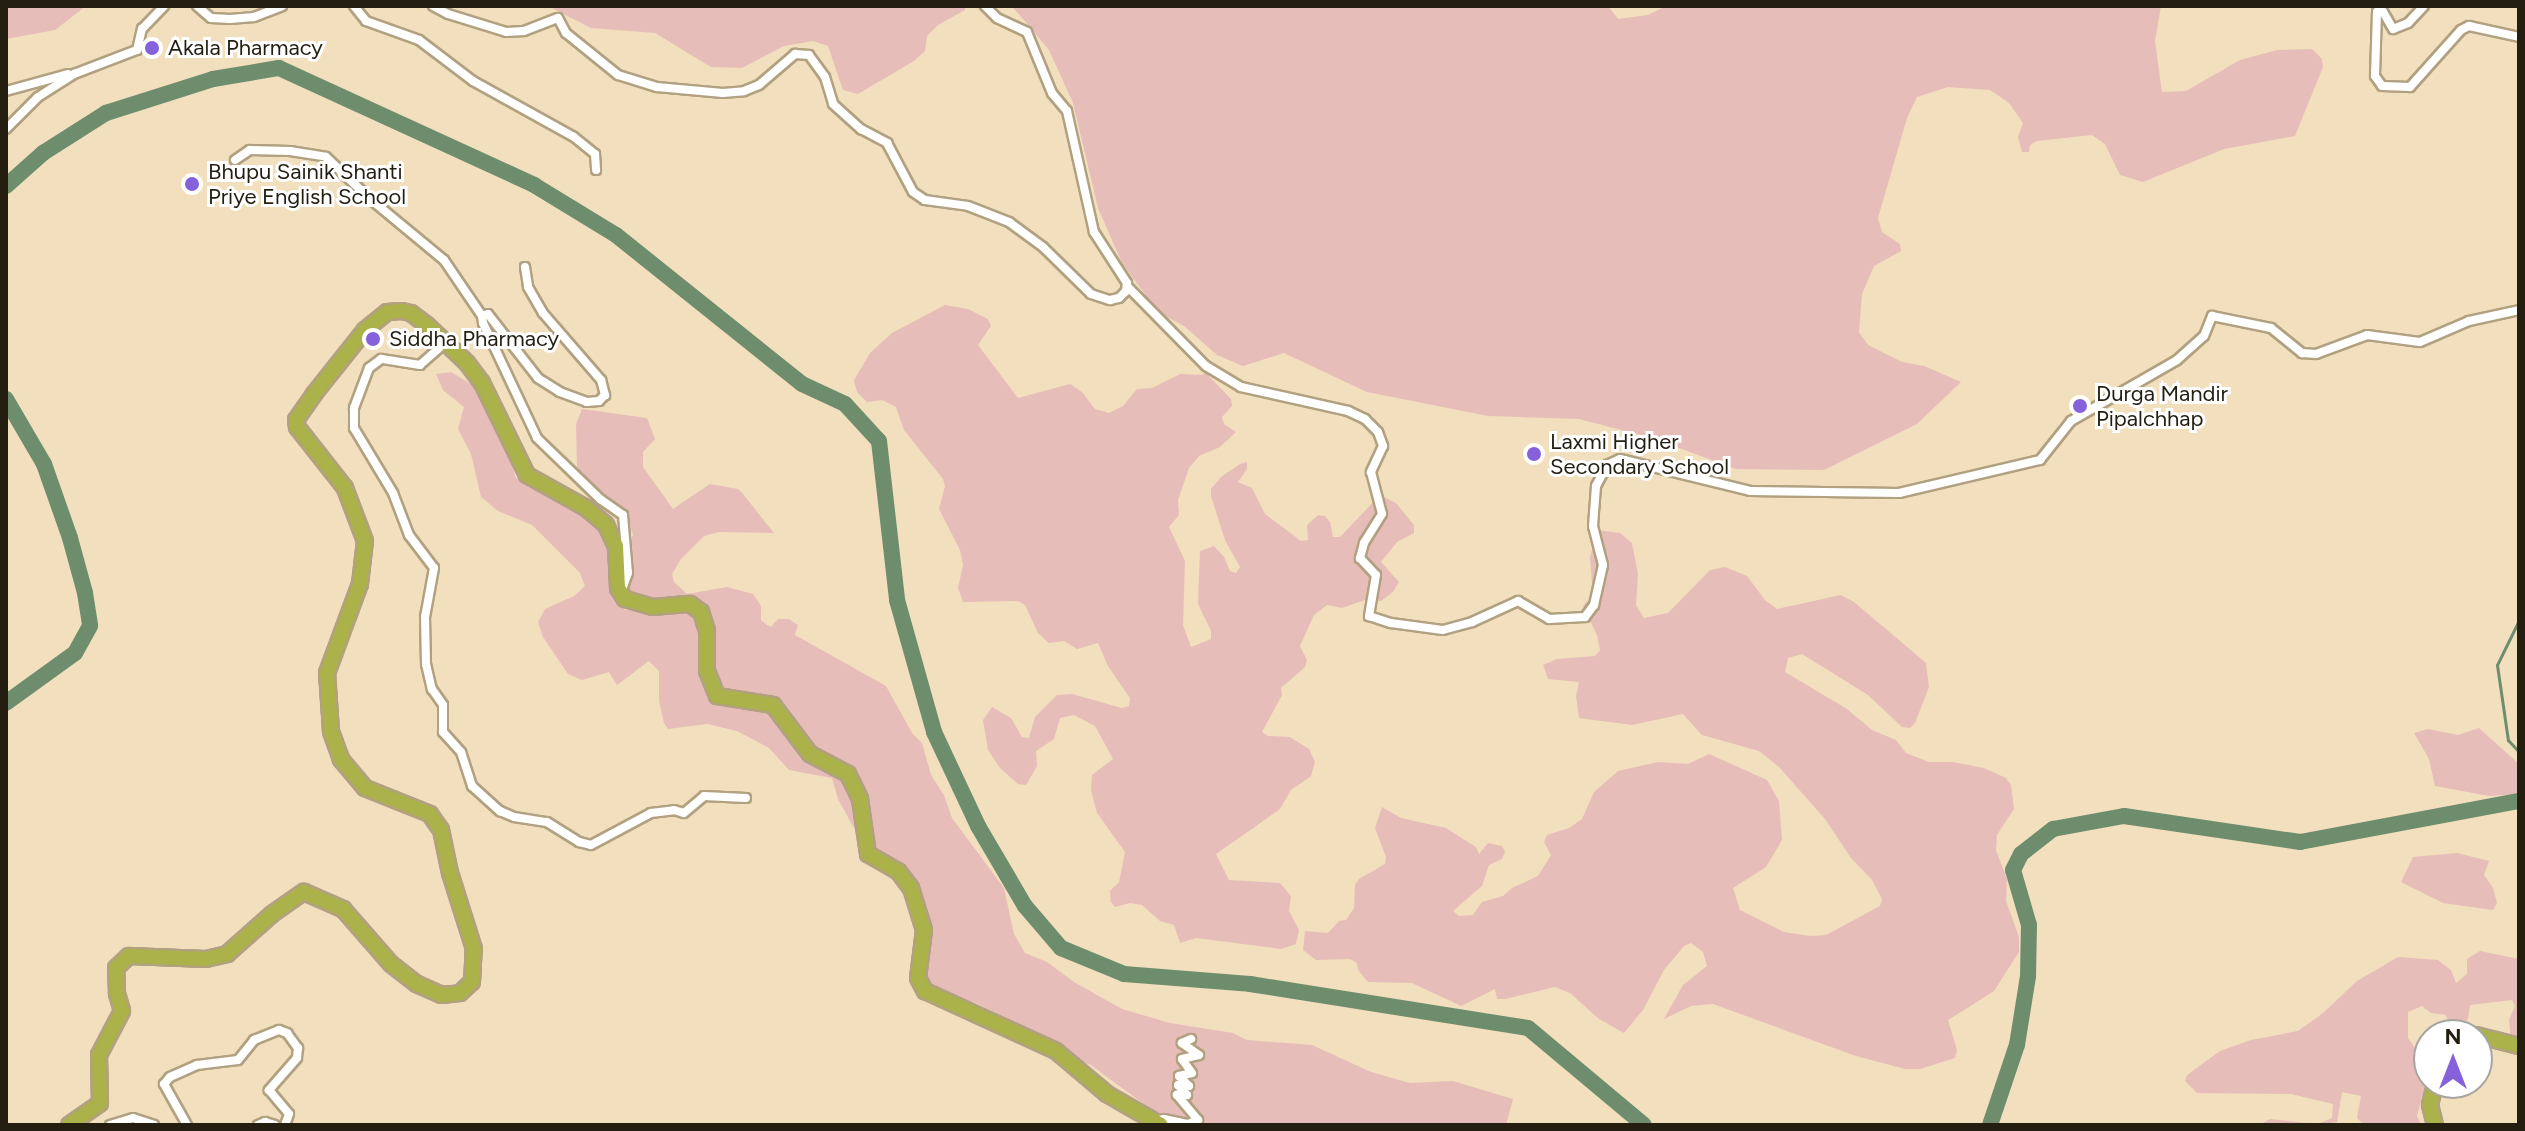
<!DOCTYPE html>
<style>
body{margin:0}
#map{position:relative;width:2525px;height:1131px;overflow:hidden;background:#f1dfbd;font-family:Figtree,sans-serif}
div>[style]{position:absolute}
.green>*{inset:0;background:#e7bdb9}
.stream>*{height:3px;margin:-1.5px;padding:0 1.5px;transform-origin:1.5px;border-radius:1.5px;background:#6e8d6d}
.river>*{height:16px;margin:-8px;padding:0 8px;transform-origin:8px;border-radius:8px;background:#6e8d6d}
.roads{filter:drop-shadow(2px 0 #b1a180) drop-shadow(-2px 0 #b1a180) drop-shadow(0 2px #b1a180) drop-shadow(0 -2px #b1a180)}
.minor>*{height:8px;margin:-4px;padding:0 4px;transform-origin:4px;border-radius:4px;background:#fff}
.trunk>*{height:14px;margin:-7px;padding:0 7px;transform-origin:7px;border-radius:7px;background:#abb24a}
.dots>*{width:22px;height:22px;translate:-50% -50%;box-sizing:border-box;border:4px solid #fff;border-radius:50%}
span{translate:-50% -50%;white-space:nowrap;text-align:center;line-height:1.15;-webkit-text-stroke:6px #fff;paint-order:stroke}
.poi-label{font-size:22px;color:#241e11}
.left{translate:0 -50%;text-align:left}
.frame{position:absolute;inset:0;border:8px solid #241e11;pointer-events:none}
.north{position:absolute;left:2413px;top:1019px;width:80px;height:80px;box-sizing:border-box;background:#fff;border:2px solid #a7a5a0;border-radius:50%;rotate:0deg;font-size:22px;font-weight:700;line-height:32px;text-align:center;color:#241e11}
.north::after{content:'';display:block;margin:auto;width:28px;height:36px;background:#8661dc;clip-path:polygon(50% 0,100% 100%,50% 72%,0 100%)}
</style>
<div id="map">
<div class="green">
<div style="clip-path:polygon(6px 6px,86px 6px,55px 30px,6px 39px)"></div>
<div style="clip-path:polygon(548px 6px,965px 6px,965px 10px,938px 25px,927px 36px,925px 51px,914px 61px,858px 94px,843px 90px,828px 46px,813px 41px,784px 46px,742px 68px,711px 67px,655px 33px,591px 28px)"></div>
<div style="clip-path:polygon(1012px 6px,1608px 6px,1618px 19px,1648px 15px,1666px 6px,2161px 6px,2155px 41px,2162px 92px,2186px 91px,2240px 60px,2277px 50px,2312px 49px,2322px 59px,2323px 67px,2295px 136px,2224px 149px,2143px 182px,2120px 175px,2105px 144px,2092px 135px,2037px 141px,2030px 145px,2029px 152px,2022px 152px,2018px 137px,2023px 123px,2009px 103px,1990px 90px,1948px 87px,1917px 97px,1907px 118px,1878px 218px,1882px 232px,1900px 244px,1901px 251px,1874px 266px,1862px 294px,1859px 332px,1868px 345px,1902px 362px,1924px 366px,1961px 382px,1917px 424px,1824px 470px,1736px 469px,1652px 438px,1579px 419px,1488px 416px,1367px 392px,1284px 353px,1243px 366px,1217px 355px,1184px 326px,1158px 312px,1122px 263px,1098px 208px,1073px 103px,1049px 50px)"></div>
<div style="clip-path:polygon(945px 305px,968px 309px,988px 319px,991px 326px,978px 345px,1018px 398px,1070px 384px,1082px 392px,1095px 409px,1109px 413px,1123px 406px,1137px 389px,1152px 388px,1180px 374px,1203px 375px,1204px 371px,1231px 399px,1232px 406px,1222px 417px,1224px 424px,1236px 432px,1220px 447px,1199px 456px,1189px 468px,1178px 500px,1179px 515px,1169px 527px,1185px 561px,1183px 625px,1191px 647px,1211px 639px,1211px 631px,1198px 604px,1200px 551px,1214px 546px,1224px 557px,1230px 571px,1236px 573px,1240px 567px,1225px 540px,1211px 496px,1211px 489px,1221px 477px,1240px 464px,1247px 462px,1247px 469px,1238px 482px,1252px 488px,1265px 514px,1301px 541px,1308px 540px,1307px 525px,1318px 515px,1325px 516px,1330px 522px,1333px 537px,1340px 537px,1380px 495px,1396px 503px,1414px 525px,1414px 533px,1397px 542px,1381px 562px,1399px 582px,1393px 592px,1381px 601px,1365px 600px,1342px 608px,1327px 605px,1314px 615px,1300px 646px,1307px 660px,1305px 667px,1281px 688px,1282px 695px,1262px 732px,1268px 736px,1290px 737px,1309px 749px,1315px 762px,1311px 776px,1291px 790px,1280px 809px,1216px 854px,1229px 880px,1280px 883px,1291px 896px,1289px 911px,1299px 930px,1296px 944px,1281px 949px,1196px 938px,1180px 943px,1174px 925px,1160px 921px,1142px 905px,1130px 903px,1115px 907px,1111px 902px,1110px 891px,1119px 882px,1125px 852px,1097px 813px,1091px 790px,1092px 775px,1113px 759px,1095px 726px,1074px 715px,1060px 718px,1054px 739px,1036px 751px,1037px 766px,1026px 785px,1018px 784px,1000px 768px,988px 750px,983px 720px,992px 707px,1011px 718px,1022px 737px,1029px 738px,1035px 717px,1057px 695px,1072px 694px,1122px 708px,1129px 706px,1130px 698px,1108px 666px,1098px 643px,1077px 649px,1064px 641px,1049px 643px,1038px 633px,1025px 605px,1018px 601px,963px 602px,958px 588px,963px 565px,960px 550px,939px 509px,945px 486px,943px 479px,904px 430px,896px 407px,882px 400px,867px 402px,857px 392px,854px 380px,870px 353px,892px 333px)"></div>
<div style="clip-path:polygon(451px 372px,471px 384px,487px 401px,502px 432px,516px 478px,551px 490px,599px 525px,609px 545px,614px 594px,625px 610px,654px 610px,633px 596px,623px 580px,620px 554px,633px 535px,625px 511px,602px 497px,581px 477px,577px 466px,576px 424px,582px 409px,647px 418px,655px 439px,643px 452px,643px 467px,673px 509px,710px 484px,738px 489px,743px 494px,774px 533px,719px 532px,704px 536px,681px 559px,672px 574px,674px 582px,687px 594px,727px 587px,753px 594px,761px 606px,761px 620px,767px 625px,771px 627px,778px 619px,789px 619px,798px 625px,795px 635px,886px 686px,912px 733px,922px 743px,931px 775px,944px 795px,952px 818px,1004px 888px,1014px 934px,1025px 953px,1047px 962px,1074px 982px,1122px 1009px,1170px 1023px,1233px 1033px,1247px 1040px,1312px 1045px,1371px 1072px,1410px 1083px,1453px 1081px,1513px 1099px,1506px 1125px,1183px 1125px,1164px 1119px,1091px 1065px,1056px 1051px,1009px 1019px,974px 1002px,951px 999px,933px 988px,925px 975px,926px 923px,914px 881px,898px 861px,879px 853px,867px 824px,860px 820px,856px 832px,838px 799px,832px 778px,789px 770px,769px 748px,737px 731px,707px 724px,668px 729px,664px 723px,659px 701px,659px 671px,649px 661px,617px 685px,609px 672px,582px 680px,568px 674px,543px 637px,538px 622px,545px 609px,574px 596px,585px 586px,580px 573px,532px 525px,498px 511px,481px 497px,471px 454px,458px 429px,464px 407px,443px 390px,436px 374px)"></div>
<div style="clip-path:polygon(1597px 530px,1620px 533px,1632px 543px,1638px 574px,1636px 605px,1644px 618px,1668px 613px,1710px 570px,1725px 567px,1747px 576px,1765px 600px,1777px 609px,1841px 595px,1854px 602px,1926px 663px,1929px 687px,1915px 723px,1910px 728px,1902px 727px,1868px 695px,1802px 654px,1788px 658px,1785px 672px,1847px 709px,1872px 730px,1896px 740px,1906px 753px,1929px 762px,1953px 762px,1984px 768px,2006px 778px,2011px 785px,2014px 809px,1997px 835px,1996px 850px,2007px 879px,2006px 901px,2019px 937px,2019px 952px,1994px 991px,1948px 1020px,1957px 1050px,1955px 1058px,1920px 1069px,1905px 1069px,1856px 1056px,1713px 1004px,1691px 1006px,1664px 1019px,1683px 985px,1707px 966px,1703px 952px,1691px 943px,1684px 946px,1664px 970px,1643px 1010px,1624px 1033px,1599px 1019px,1570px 993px,1555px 987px,1505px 999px,1497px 999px,1495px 989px,1461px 1006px,1412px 983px,1368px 982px,1358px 970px,1357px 963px,1350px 959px,1316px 960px,1303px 950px,1305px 931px,1328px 933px,1339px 921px,1346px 920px,1354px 908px,1355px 885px,1359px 879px,1385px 864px,1386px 857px,1375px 828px,1382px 807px,1401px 818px,1446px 828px,1476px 847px,1479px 854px,1488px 843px,1502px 846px,1505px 852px,1502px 859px,1489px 865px,1482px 886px,1453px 911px,1459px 916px,1473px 915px,1482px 902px,1503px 896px,1512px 888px,1538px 876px,1551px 855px,1544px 842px,1547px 835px,1569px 828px,1582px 819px,1594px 792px,1618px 771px,1658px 762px,1688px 764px,1709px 754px,1767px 780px,1779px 801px,1782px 840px,1766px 867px,1733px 888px,1740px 910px,1784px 932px,1810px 936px,1826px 935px,1880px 906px,1882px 899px,1872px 880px,1851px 858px,1825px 819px,1779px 767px,1759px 751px,1702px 735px,1683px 714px,1632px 725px,1579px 718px,1576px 696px,1579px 682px,1548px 679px,1543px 665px,1557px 659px,1595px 656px,1600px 650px,1597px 635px,1583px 606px,1593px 595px,1590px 558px)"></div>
<div style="clip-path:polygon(2479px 728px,2519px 764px,2519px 794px,2489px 796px,2435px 786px,2429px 759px,2414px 733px,2428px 729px,2458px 735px)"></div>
<div style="clip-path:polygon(2457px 853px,2489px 861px,2484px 875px,2493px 888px,2497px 903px,2493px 910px,2443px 903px,2401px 882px,2413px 857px)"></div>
<div style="clip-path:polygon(2480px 951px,2519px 959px,2519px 1041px,2511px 1039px,2509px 1020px,2515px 1006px,2512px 1000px,2470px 1005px,2468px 1019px,2455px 1034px,2450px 1030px,2446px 1015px,2431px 1013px,2422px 1006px,2408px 1012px,2408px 1038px,2425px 1062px,2428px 1073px,2417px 1116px,2421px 1125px,2364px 1125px,2357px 1118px,2361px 1096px,2342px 1092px,2337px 1122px,2320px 1125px,2259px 1125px,2270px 1119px,2317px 1124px,2332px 1118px,2333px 1104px,2291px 1094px,2197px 1093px,2185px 1081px,2187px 1075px,2220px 1051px,2251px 1040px,2298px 1031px,2323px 1013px,2357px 981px,2398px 957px,2438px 960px,2451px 970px,2456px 983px,2467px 974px,2467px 959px)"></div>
</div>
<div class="stream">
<div style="left:2519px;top:620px;width:50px;rotate:116.1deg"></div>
<div style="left:2497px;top:665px;width:76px;rotate:81.7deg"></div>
<div style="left:2508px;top:740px;width:16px;rotate:47deg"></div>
</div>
<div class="river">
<div style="left:6px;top:186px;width:50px;rotate:-41.7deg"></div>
<div style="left:43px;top:153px;width:75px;rotate:-32.4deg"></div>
<div style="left:106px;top:113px;width:112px;rotate:-17.6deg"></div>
<div style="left:213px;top:79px;width:67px;rotate:-9.5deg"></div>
<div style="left:279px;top:68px;width:281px;rotate:24.6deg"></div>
<div style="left:534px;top:185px;width:96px;rotate:31.4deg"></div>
<div style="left:616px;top:235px;width:238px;rotate:38.7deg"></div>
<div style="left:802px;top:384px;width:47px;rotate:24.9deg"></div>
<div style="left:845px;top:404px;width:50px;rotate:47.4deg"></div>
<div style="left:879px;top:441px;width:160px;rotate:83.5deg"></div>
<div style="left:897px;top:600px;width:137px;rotate:74.3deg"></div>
<div style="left:934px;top:732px;width:104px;rotate:64.9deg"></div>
<div style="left:978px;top:826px;width:93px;rotate:59.6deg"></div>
<div style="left:1025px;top:906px;width:55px;rotate:49.4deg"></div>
<div style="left:1061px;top:948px;width:68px;rotate:22.4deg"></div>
<div style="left:1124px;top:974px;width:126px;rotate:4.5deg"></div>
<div style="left:1250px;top:984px;width:281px;rotate:9deg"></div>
<div style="left:1528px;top:1028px;width:151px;rotate:39.9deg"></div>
<div style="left:6px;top:399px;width:75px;rotate:59.7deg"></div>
<div style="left:44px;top:464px;width:78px;rotate:70.6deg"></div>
<div style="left:70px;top:538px;width:57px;rotate:74.7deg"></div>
<div style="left:85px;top:593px;width:33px;rotate:81deg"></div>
<div style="left:90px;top:626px;width:31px;rotate:119deg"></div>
<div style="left:75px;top:653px;width:85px;rotate:144.1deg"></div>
<div style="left:1990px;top:1125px;width:84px;rotate:-71.4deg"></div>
<div style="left:2017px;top:1045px;width:70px;rotate:-80.9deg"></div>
<div style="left:2028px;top:976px;width:51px;rotate:-88.9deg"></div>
<div style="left:2029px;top:925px;width:57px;rotate:-106.2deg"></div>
<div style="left:2013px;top:870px;width:18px;rotate:-63deg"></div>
<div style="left:2021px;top:854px;width:41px;rotate:-38deg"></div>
<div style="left:2053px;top:829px;width:72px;rotate:-10.4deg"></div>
<div style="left:2124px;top:816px;width:178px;rotate:8.4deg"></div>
<div style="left:2300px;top:842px;width:223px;rotate:-10.6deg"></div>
</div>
<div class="roads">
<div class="minor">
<div style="left:197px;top:6px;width:18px;rotate:41deg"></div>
<div style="left:211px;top:18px;width:19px;rotate:3deg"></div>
<div style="left:230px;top:19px;width:24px;rotate:-5deg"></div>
<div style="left:254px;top:17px;width:30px;rotate:-21deg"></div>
<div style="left:354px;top:6px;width:19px;rotate:51deg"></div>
<div style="left:366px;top:21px;width:56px;rotate:19.7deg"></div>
<div style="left:419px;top:40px;width:68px;rotate:37.2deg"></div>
<div style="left:473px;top:81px;width:115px;rotate:29deg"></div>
<div style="left:574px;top:137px;width:27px;rotate:39deg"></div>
<div style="left:595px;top:154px;width:16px;rotate:86deg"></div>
<div style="left:433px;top:6px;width:17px;rotate:28deg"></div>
<div style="left:448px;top:14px;width:61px;rotate:17.2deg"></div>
<div style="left:506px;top:32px;width:18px;rotate:-3deg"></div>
<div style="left:524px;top:31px;width:36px;rotate:-21deg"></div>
<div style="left:558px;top:18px;width:17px;rotate:62deg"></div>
<div style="left:566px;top:33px;width:67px;rotate:38.9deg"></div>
<div style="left:618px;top:75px;width:41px;rotate:17.1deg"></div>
<div style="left:657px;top:87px;width:66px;rotate:5.2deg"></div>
<div style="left:723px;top:93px;width:21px;rotate:-5deg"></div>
<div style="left:744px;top:91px;width:16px;rotate:-22deg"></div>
<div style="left:759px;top:85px;width:48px;rotate:-40.7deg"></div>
<div style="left:795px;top:54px;width:14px;rotate:4deg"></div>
<div style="left:809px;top:55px;width:27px;rotate:54deg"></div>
<div style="left:825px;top:77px;width:28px;rotate:73deg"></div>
<div style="left:833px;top:104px;width:38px;rotate:42deg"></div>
<div style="left:861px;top:129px;width:30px;rotate:28deg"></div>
<div style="left:887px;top:143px;width:55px;rotate:62deg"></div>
<div style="left:913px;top:192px;width:14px;rotate:34deg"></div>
<div style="left:925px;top:200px;width:43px;rotate:7.9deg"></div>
<div style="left:968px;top:206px;width:44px;rotate:21.3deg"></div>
<div style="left:1009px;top:222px;width:42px;rotate:36.3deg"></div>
<div style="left:1043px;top:247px;width:67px;rotate:44.4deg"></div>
<div style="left:1091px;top:294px;width:20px;rotate:18deg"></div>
<div style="left:1110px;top:300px;width:9px;rotate:-13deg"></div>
<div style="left:1119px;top:298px;width:10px;rotate:-45deg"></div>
<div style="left:1126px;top:291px;width:8px;rotate:-83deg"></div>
<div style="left:1127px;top:283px;width:61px;rotate:-122.9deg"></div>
<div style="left:1094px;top:232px;width:124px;rotate:-102.6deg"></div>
<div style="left:1067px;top:111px;width:23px;rotate:-130deg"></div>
<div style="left:1052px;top:93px;width:66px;rotate:-112.3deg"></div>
<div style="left:1027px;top:32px;width:33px;rotate:-155deg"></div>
<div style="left:997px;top:18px;width:17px;rotate:-135deg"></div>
<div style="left:2424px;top:6px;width:23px;rotate:133deg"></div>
<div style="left:2408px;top:23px;width:16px;rotate:158deg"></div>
<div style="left:2393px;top:29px;width:20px;rotate:-120deg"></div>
<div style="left:2383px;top:12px;width:6px;rotate:180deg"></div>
<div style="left:2377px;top:12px;width:64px;rotate:91.8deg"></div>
<div style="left:2375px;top:76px;width:12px;rotate:55deg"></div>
<div style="left:2382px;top:86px;width:28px;rotate:2deg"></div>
<div style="left:2410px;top:87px;width:76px;rotate:-48.2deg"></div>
<div style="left:2461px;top:30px;width:9px;rotate:-27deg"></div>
<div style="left:2469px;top:26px;width:51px;rotate:12.4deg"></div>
<div style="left:6px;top:91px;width:64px;rotate:-15.3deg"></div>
<div style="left:6px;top:129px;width:45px;rotate:-45deg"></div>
<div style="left:38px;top:97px;width:43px;rotate:-32.6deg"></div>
<div style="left:74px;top:74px;width:67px;rotate:-20.9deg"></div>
<div style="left:137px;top:50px;width:22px;rotate:-77deg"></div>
<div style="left:142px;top:29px;width:32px;rotate:-46deg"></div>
<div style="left:235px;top:160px;width:18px;rotate:-34deg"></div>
<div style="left:250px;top:150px;width:40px;rotate:1.4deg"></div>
<div style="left:290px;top:151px;width:36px;rotate:9deg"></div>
<div style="left:326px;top:157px;width:59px;rotate:43.6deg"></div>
<div style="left:346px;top:199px;width:23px;rotate:-2deg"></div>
<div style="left:369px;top:198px;width:97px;rotate:39.6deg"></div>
<div style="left:444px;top:260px;width:68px;rotate:55.8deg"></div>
<div style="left:525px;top:267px;width:20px;rotate:81deg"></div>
<div style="left:528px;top:287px;width:30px;rotate:60deg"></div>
<div style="left:543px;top:313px;width:89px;rotate:49.1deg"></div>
<div style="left:601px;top:380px;width:16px;rotate:75deg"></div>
<div style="left:605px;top:395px;width:8px;rotate:135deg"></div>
<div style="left:599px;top:401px;width:12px;rotate:175deg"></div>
<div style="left:587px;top:402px;width:29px;rotate:-160deg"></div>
<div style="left:560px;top:392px;width:26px;rotate:-148deg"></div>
<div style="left:538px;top:378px;width:81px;rotate:-128deg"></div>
<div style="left:488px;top:314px;width:6px;rotate:162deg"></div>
<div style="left:482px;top:316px;width:7px;rotate:82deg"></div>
<div style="left:483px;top:323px;width:127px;rotate:64.8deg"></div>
<div style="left:537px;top:438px;width:88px;rotate:44.1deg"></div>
<div style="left:600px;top:499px;width:28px;rotate:35deg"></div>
<div style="left:623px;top:515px;width:58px;rotate:85.1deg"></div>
<div style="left:628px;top:573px;width:20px;rotate:110deg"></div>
<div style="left:1127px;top:286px;width:112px;rotate:45.4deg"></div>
<div style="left:1206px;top:366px;width:41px;rotate:31deg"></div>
<div style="left:1241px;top:387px;width:110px;rotate:12.6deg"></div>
<div style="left:1348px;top:411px;width:19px;rotate:25deg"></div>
<div style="left:1365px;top:419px;width:18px;rotate:45deg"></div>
<div style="left:1378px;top:432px;width:15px;rotate:70deg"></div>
<div style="left:1383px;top:446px;width:29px;rotate:115deg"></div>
<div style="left:1371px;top:472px;width:43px;rotate:75.3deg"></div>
<div style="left:1382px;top:514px;width:34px;rotate:122deg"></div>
<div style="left:1364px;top:543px;width:16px;rotate:105deg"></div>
<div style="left:1360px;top:558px;width:23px;rotate:47deg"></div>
<div style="left:1376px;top:575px;width:42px;rotate:99.7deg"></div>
<div style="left:1369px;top:616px;width:23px;rotate:18deg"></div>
<div style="left:1391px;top:623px;width:52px;rotate:7.7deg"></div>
<div style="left:1443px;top:630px;width:30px;rotate:-15deg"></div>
<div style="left:1472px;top:622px;width:51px;rotate:-24.5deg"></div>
<div style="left:1518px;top:601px;width:36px;rotate:30deg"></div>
<div style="left:1549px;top:619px;width:36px;rotate:-3deg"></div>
<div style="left:1585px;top:617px;width:15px;rotate:-53deg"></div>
<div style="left:1594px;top:605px;width:41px;rotate:-77.3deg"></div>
<div style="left:1603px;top:565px;width:40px;rotate:-104.4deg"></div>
<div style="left:1593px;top:526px;width:40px;rotate:-85.7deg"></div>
<div style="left:1596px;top:486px;width:24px;rotate:-62deg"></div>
<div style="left:1607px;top:465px;width:14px;rotate:-25deg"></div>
<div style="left:1620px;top:459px;width:134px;rotate:13.8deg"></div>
<div style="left:1750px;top:491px;width:149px;rotate:0.8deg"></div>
<div style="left:1899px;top:493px;width:145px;rotate:-13.2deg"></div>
<div style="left:2040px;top:460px;width:50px;rotate:-51.5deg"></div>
<div style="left:2071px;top:421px;width:122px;rotate:-29.9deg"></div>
<div style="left:2177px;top:360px;width:36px;rotate:-42deg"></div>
<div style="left:2204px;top:336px;width:22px;rotate:-68deg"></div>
<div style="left:2212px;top:316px;width:60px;rotate:11.5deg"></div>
<div style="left:2271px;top:328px;width:40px;rotate:39deg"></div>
<div style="left:2302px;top:353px;width:14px;rotate:4deg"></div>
<div style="left:2316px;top:354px;width:54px;rotate:-20.4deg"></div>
<div style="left:2367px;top:335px;width:53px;rotate:7.5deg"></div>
<div style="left:2420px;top:342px;width:53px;rotate:-23.2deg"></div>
<div style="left:2469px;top:321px;width:51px;rotate:-12.4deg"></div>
<div style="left:445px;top:343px;width:33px;rotate:139deg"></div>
<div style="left:420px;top:365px;width:39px;rotate:-171deg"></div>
<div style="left:381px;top:359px;width:15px;rotate:143deg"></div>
<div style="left:369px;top:368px;width:43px;rotate:110.6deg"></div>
<div style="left:354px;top:408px;width:20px;rotate:90deg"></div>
<div style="left:354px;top:428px;width:76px;rotate:59deg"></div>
<div style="left:393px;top:493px;width:45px;rotate:69.1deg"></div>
<div style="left:409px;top:535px;width:41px;rotate:52.9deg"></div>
<div style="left:434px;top:568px;width:50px;rotate:100.4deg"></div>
<div style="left:425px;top:617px;width:47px;rotate:88.8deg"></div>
<div style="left:426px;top:664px;width:26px;rotate:77deg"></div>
<div style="left:432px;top:689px;width:19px;rotate:55deg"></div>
<div style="left:443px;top:705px;width:27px;rotate:90deg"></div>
<div style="left:443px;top:732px;width:27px;rotate:48deg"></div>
<div style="left:461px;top:752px;width:36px;rotate:72deg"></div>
<div style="left:472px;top:786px;width:38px;rotate:42deg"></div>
<div style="left:500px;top:811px;width:15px;rotate:23deg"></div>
<div style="left:514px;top:817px;width:33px;rotate:9deg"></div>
<div style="left:547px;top:822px;width:38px;rotate:32deg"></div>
<div style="left:579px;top:842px;width:12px;rotate:14deg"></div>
<div style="left:591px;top:845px;width:68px;rotate:-28.1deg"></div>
<div style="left:651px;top:813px;width:23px;rotate:-7deg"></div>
<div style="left:674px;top:810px;width:10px;rotate:17deg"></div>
<div style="left:684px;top:813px;width:26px;rotate:-40deg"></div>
<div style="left:704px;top:796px;width:42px;rotate:2.7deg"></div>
<div style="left:1155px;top:1121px;width:9px;rotate:-13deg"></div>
<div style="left:1164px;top:1119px;width:25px;rotate:12deg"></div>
<div style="left:1188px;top:1124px;width:11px;rotate:-22deg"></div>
<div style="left:1198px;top:1120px;width:33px;rotate:-130deg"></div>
<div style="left:1177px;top:1095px;width:10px"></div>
<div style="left:1187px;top:1095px;width:13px;rotate:-132deg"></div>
<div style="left:1178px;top:1085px;width:11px;rotate:5deg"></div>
<div style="left:1189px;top:1086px;width:14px;rotate:-135deg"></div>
<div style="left:1179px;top:1076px;width:13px;rotate:-13deg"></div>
<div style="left:1192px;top:1073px;width:17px;rotate:-126deg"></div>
<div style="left:1182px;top:1059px;width:17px;rotate:-13deg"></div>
<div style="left:1199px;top:1055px;width:21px;rotate:-145deg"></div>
<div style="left:1182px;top:1043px;width:10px;rotate:-24deg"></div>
<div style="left:110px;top:1125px;width:24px;rotate:-17deg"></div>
<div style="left:133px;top:1118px;width:22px;rotate:18deg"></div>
<div style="left:187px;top:1125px;width:47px;rotate:-119.3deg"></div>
<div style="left:164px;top:1084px;width:9px;rotate:-49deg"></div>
<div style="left:170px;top:1077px;width:30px;rotate:-24deg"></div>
<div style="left:197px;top:1065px;width:41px;rotate:-7deg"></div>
<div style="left:238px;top:1060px;width:26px;rotate:-51deg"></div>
<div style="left:254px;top:1040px;width:27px;rotate:-22deg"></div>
<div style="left:279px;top:1030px;width:9px;rotate:21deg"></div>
<div style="left:287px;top:1033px;width:19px;rotate:54deg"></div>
<div style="left:298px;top:1048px;width:10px;rotate:96deg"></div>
<div style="left:297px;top:1058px;width:43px;rotate:131.2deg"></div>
<div style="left:269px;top:1090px;width:31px;rotate:50deg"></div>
<div style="left:289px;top:1114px;width:12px;rotate:110deg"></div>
<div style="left:258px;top:1125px;width:8px;rotate:-23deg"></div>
<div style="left:265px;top:1122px;width:10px;rotate:17deg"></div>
</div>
<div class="trunk">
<div style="left:2476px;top:1035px;width:44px;rotate:14.3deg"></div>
<div style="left:69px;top:1125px;width:38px;rotate:-35deg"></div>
<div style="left:100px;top:1103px;width:48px;rotate:-91.2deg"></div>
<div style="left:99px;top:1055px;width:50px;rotate:-62.4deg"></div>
<div style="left:122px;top:1011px;width:19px;rotate:-106deg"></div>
<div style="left:117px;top:993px;width:25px;rotate:-92deg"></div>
<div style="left:116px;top:968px;width:18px;rotate:-43deg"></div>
<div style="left:129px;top:956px;width:77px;rotate:2.2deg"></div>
<div style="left:206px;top:959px;width:22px;rotate:-13deg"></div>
<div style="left:227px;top:954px;width:60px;rotate:-41.6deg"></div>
<div style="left:272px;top:914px;width:39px;rotate:-35deg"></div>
<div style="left:304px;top:892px;width:43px;rotate:23.6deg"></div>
<div style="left:343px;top:909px;width:73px;rotate:48.9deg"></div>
<div style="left:391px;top:964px;width:33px;rotate:38deg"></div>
<div style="left:417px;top:984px;width:27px;rotate:24deg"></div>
<div style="left:442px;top:995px;width:18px;rotate:-6deg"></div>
<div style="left:460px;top:993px;width:16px;rotate:-43deg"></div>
<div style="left:472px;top:982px;width:33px;rotate:-87deg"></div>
<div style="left:474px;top:949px;width:80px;rotate:-107.5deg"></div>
<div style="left:450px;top:873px;width:44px;rotate:-101.8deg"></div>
<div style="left:441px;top:830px;width:19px;rotate:-125deg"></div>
<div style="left:430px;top:814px;width:70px;rotate:-158.2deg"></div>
<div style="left:365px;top:788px;width:38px;rotate:-130deg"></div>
<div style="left:341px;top:759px;width:30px;rotate:-110deg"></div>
<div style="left:331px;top:731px;width:58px;rotate:-93.9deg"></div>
<div style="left:327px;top:673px;width:95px;rotate:-69.7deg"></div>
<div style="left:360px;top:584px;width:43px;rotate:-83.4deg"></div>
<div style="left:365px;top:541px;width:57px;rotate:-110.7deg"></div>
<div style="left:345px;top:488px;width:78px;rotate:-128.2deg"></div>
<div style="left:297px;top:427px;width:7px;rotate:-98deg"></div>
<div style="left:296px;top:420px;width:32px;rotate:-55deg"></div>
<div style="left:314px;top:394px;width:82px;rotate:-51.4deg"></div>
<div style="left:365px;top:330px;width:28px;rotate:-39deg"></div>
<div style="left:387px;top:312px;width:15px;rotate:-4deg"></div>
<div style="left:402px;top:311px;width:9px;rotate:13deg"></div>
<div style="left:411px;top:313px;width:20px;rotate:37deg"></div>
<div style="left:427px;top:325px;width:55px;rotate:43.5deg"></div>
<div style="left:467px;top:363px;width:25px;rotate:53deg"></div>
<div style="left:482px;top:383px;width:102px;rotate:63.9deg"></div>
<div style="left:527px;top:475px;width:68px;rotate:29.2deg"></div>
<div style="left:586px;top:508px;width:26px;rotate:40deg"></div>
<div style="left:606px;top:525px;width:23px;rotate:65deg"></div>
<div style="left:616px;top:546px;width:42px;rotate:87.3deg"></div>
<div style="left:618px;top:588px;width:13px;rotate:58deg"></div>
<div style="left:625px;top:599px;width:29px;rotate:16deg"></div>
<div style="left:653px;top:607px;width:37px;rotate:-5deg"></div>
<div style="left:690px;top:604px;width:14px;rotate:36deg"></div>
<div style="left:701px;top:612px;width:20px;rotate:72deg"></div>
<div style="left:707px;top:631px;width:40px;rotate:90deg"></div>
<div style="left:707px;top:671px;width:27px;rotate:68deg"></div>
<div style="left:717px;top:696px;width:57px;rotate:9.1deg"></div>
<div style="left:773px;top:705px;width:61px;rotate:52.9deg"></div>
<div style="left:810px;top:754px;width:43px;rotate:27.8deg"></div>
<div style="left:848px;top:774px;width:28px;rotate:64deg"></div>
<div style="left:860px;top:799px;width:56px;rotate:81.7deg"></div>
<div style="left:868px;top:854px;width:34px;rotate:30deg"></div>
<div style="left:898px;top:871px;width:21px;rotate:53deg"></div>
<div style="left:911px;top:888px;width:44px;rotate:72.8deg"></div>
<div style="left:924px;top:930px;width:48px;rotate:97.1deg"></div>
<div style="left:918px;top:978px;width:15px;rotate:62deg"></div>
<div style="left:925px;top:991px;width:144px;rotate:24.6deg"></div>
<div style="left:1056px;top:1051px;width:67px;rotate:40.1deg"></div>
<div style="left:1107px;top:1094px;width:62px;rotate:29.9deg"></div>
<div style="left:2435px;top:1125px;width:21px;rotate:-104deg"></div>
<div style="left:2430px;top:1105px;width:23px;rotate:-77deg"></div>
</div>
</div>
<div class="dots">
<div style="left:152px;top:48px;background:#8661dc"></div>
<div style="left:192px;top:184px;background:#8661dc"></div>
<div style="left:373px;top:339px;background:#8661dc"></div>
<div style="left:2080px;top:406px;background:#8661dc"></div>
<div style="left:1534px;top:454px;background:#8661dc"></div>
</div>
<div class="poi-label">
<span class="left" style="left:168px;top:48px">Akala Pharmacy</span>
<span class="left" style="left:208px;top:184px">Bhupu Sainik Shanti<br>Priye English School</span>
<span class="left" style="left:389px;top:339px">Siddha Pharmacy</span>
<span class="left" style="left:2096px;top:406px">Durga Mandir<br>Pipalchhap</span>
<span class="left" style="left:1550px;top:454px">Laxmi Higher<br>Secondary School</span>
</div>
<div class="frame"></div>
<div class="north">N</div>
</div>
